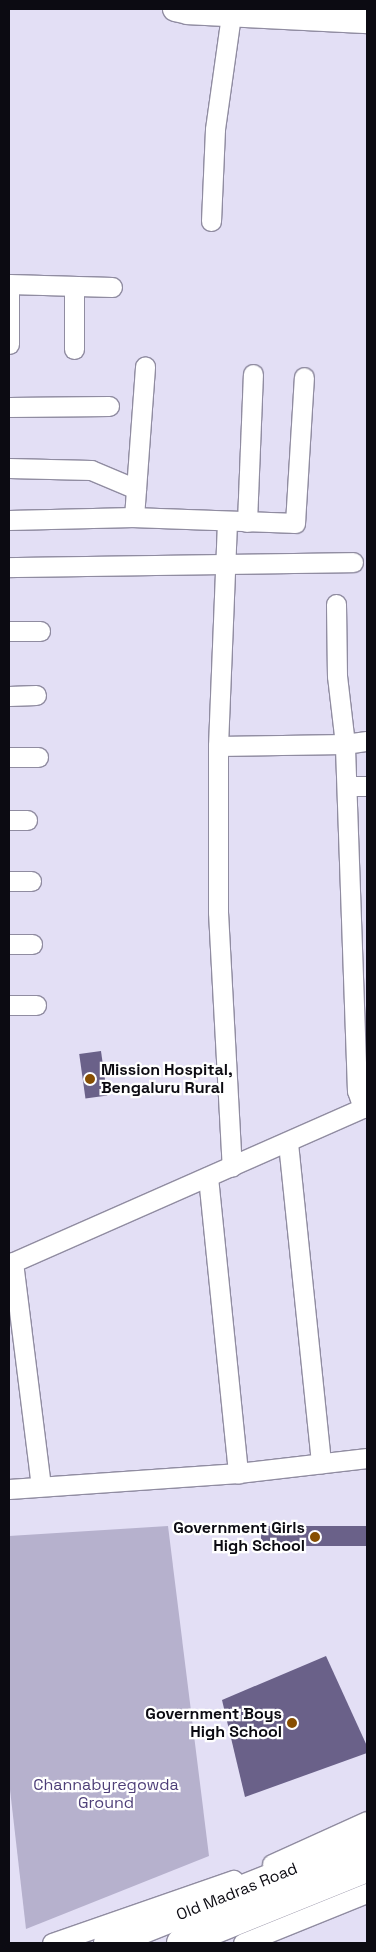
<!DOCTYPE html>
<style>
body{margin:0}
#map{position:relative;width:376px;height:1952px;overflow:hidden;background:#e3dff5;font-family:"Space Grotesk",sans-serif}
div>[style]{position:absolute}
.green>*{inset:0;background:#b6b1cd}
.building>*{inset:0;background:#6a6189;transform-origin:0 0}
.roads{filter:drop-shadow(1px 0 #908ca1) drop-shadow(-1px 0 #908ca1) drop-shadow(0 1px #908ca1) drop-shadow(0 -1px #908ca1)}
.minor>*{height:19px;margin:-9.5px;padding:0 9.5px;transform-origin:9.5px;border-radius:9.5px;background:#fff}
.major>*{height:24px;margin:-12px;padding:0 12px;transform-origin:12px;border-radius:12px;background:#fff}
.highway>*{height:28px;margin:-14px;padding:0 14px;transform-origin:14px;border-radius:14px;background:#fff}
.dots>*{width:14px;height:14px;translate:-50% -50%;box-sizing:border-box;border:2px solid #fff;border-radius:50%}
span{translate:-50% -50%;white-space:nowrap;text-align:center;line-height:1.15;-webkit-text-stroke:4.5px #fff;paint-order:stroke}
.poi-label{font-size:16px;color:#0c0b12;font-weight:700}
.left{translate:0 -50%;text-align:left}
.right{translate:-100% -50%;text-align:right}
.park-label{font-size:16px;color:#4e3f78}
.street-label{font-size:16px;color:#0c0b12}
.frame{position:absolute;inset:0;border:10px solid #0c0b12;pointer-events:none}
</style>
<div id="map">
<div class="green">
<div style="clip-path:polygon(168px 1526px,209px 1856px,26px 1929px,9px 1781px,9px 1536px)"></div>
</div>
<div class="building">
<div style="left:101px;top:1051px;width:45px;height:22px;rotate:82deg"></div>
<div style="left:367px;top:1526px;width:20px;height:106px;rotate:90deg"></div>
<div style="clip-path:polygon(326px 1656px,367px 1746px,367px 1753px,245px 1797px,222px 1700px)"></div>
</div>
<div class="roads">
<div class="minor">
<div style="left:211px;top:221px;width:92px;rotate:-87.5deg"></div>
<div style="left:215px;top:129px;width:115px;rotate:-82deg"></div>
<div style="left:9px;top:284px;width:103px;rotate:1.7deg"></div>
<div style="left:9px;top:284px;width:60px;rotate:90deg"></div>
<div style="left:74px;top:286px;width:63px;rotate:90deg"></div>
<div style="left:9px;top:407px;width:100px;rotate:-0.6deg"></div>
<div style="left:9px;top:468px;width:82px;rotate:1.4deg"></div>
<div style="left:91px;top:470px;width:49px;rotate:22.9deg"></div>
<div style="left:134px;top:517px;width:151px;rotate:-85.8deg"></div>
<div style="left:9px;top:520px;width:125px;rotate:-1.4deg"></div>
<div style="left:134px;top:517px;width:161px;rotate:2.1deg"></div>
<div style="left:295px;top:523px;width:146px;rotate:-86.5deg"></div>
<div style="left:227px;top:522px;width:224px;rotate:92.3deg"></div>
<div style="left:218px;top:746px;width:166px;rotate:90deg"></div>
<div style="left:218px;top:912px;width:255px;rotate:86.9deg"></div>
<div style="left:247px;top:522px;width:148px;rotate:-87.7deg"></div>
<div style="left:9px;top:567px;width:344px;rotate:-0.8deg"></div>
<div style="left:9px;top:631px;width:31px"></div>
<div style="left:9px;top:696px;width:27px;rotate:-2deg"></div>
<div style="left:218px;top:746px;width:127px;rotate:-0.9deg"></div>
<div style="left:345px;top:744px;width:68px;rotate:-96.7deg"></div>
<div style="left:337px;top:676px;width:72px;rotate:-90.8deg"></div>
<div style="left:9px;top:757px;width:29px"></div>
<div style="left:348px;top:786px;width:19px"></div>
<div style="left:9px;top:820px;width:18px"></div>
<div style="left:9px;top:881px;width:22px"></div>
<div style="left:9px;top:944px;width:23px"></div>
<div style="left:9px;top:1005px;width:27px"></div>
<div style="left:363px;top:1108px;width:18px;rotate:-109deg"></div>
<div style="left:357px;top:1091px;width:347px;rotate:-92deg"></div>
<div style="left:345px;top:744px;width:22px;rotate:-8deg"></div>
<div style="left:288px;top:1143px;width:322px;rotate:84.1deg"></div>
<div style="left:208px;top:1177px;width:298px;rotate:84.2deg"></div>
<div style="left:13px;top:1262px;width:226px;rotate:82.9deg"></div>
<div style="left:9px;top:1264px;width:391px;rotate:-23.8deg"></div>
<div style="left:9px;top:1489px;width:230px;rotate:-4deg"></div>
<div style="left:238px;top:1473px;width:130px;rotate:-6.6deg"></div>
<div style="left:272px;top:1864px;width:104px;rotate:-24.4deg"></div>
<div style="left:52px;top:1943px;width:192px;rotate:-19.2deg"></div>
<div style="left:243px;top:1943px;width:134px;rotate:-22deg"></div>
</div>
<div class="major">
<div style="left:175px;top:9px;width:13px;rotate:13deg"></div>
<div style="left:188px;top:12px;width:179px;rotate:2.9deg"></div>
</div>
<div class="highway">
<div style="left:108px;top:1943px;width:279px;rotate:-21.7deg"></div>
<div style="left:181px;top:1943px;width:201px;rotate:-22deg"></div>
</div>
</div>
<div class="dots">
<div style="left:90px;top:1079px;background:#874e01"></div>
<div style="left:315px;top:1537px;background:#874e01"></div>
<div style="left:292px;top:1723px;background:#874e01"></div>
</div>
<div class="poi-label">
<span class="left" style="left:101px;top:1079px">Mission Hospital,<br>Bengaluru Rural</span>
<span class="right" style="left:305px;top:1537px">Government Girls<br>High School</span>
<span class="right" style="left:282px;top:1723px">Government Boys<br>High School</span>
</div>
<div class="park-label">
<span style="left:106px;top:1794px">Channabyregowda<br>Ground</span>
</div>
<div class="street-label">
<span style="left:237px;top:1892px;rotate:-22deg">Old Madras Road</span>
</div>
<div class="frame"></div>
</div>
